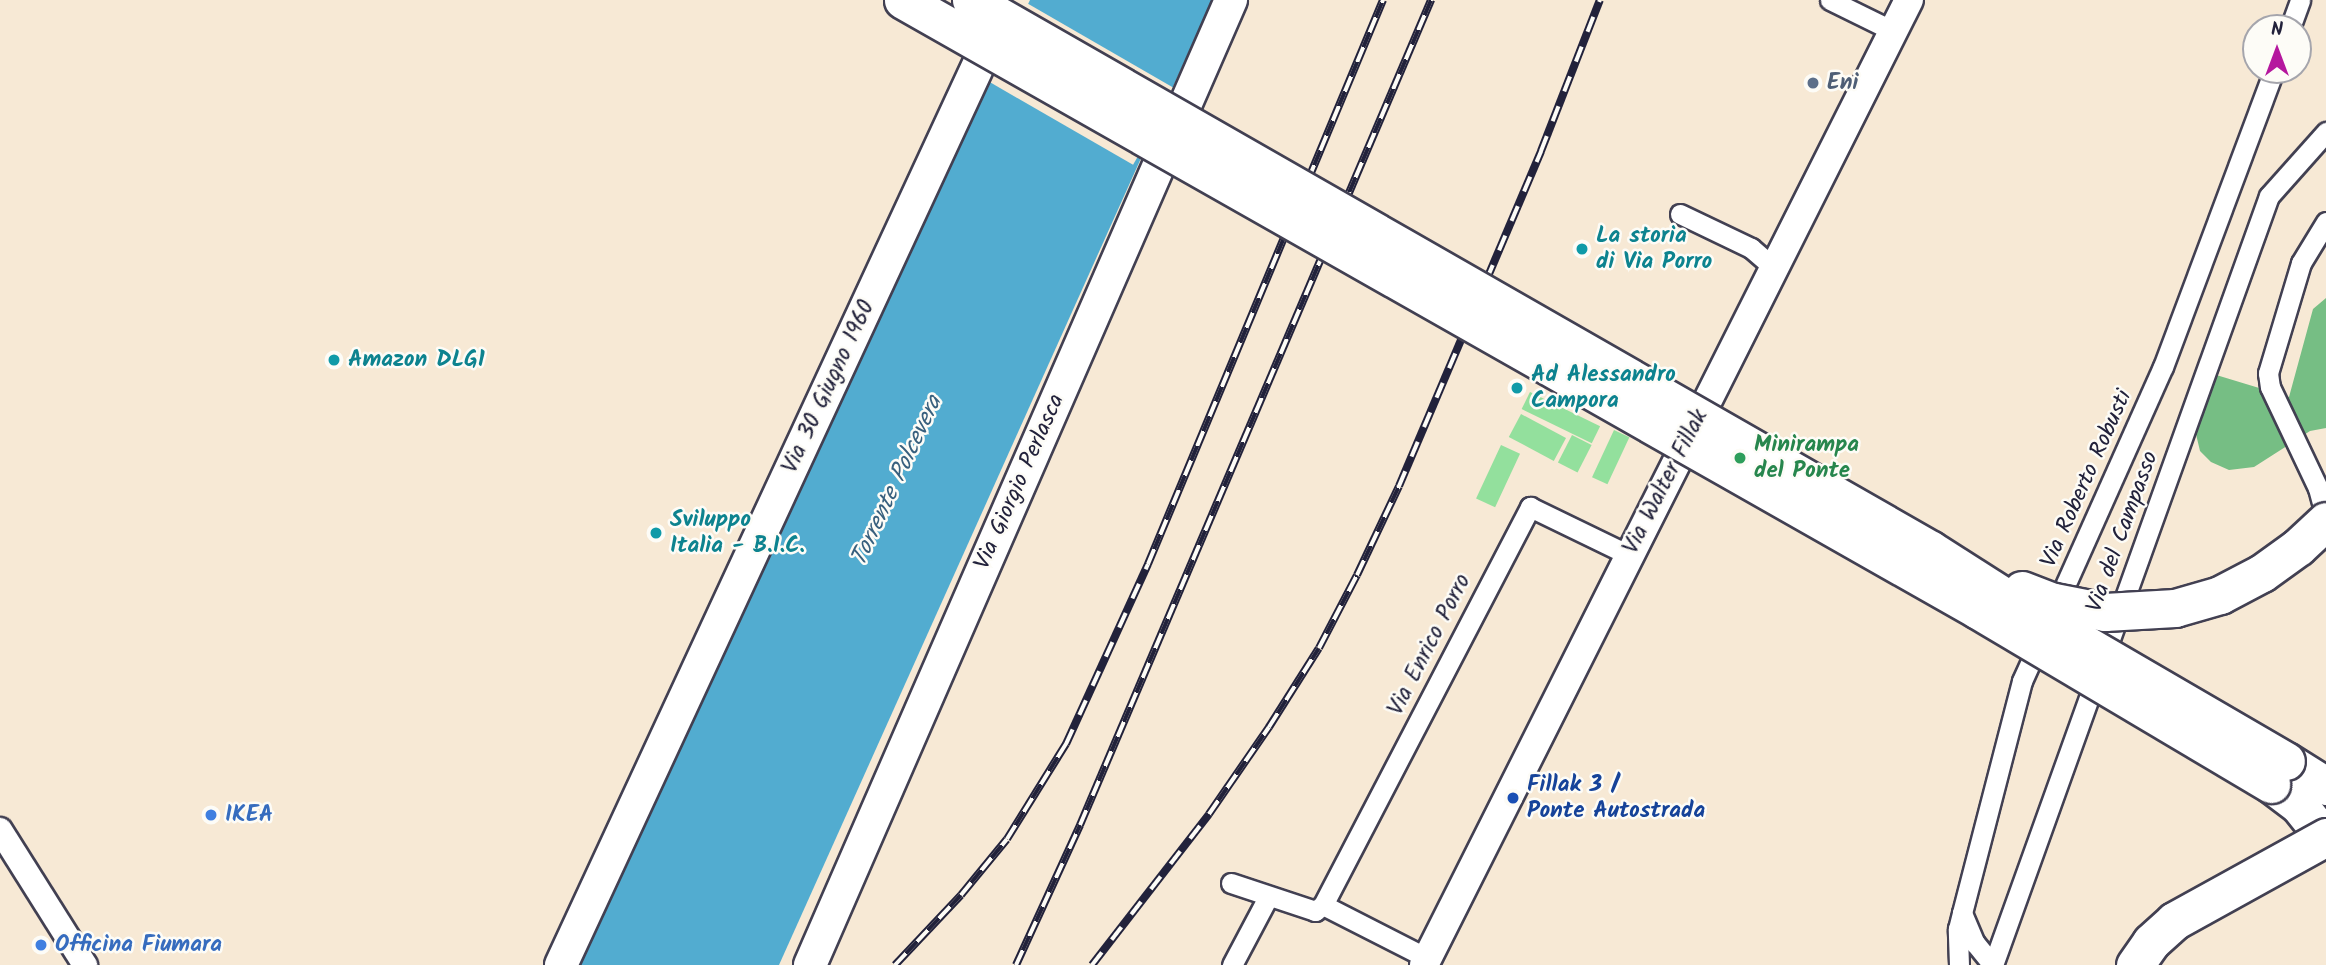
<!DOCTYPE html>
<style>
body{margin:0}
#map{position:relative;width:2326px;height:965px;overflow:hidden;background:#f7e9d5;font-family:Kalam,sans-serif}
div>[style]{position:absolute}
.green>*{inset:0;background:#93e09d;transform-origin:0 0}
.forest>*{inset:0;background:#76be84}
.water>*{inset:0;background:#52acd0}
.pier>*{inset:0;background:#f7e9d5;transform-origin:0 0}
.roads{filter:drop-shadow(2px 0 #424052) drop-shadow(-2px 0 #424052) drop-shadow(0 2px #424052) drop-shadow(0 -2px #424052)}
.minor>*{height:19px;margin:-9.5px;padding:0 9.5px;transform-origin:9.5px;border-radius:9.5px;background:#fff}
.tertiary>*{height:24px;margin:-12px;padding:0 12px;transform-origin:12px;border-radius:12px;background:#fff}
.secondary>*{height:28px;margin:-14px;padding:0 14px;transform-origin:14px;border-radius:14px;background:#fff}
.primary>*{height:32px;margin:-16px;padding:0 16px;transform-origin:16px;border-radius:16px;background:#fff}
.motorway>*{height:37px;margin:-18.5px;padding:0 18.5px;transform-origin:18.5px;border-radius:18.5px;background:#fff}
.rail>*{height:8px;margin-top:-4px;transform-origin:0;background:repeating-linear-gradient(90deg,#fdfcf7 0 16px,#22223b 0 32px);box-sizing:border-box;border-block:2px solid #22223b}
.bridges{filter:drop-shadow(2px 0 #424052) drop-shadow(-2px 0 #424052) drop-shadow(0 2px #424052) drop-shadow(0 -2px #424052)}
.motorway-bridge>*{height:37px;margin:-18.5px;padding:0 18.5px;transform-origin:18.5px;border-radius:18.5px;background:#fff}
.dots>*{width:19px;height:19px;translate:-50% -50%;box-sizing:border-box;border:4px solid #fdfcf7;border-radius:50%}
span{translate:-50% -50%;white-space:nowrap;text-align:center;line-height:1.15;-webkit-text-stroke:5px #fdfcf7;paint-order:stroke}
.service-label{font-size:23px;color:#4e5e75;font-weight:700}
.left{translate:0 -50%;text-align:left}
.culture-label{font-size:23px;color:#0d838f;font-weight:700}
.street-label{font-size:23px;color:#22223b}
.leisure-label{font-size:23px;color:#27864d;font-weight:700}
.transit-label{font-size:23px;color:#164399;font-weight:700}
.shop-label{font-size:23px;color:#366cbe;font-weight:700}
.water-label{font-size:24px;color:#38607e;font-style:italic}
.north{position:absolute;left:2242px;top:14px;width:70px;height:70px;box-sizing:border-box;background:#fdfcf7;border:2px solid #a5a5ac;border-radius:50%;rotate:0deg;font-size:19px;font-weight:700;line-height:28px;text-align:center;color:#22223b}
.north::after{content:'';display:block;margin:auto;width:24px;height:32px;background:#b5179e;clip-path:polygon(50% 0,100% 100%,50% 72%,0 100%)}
</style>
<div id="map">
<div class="green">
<div style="left:1530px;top:392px;width:78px;height:19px;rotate:26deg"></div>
<div style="left:1521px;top:414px;width:51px;height:26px;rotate:28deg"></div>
<div style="left:1614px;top:430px;width:17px;height:52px;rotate:25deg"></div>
<div style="left:1572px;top:435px;width:22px;height:31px;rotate:27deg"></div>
<div style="left:1501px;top:445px;width:21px;height:59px;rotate:25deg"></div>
</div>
<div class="forest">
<div style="clip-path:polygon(2326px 298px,2326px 428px,2310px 431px,2254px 467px,2229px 470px,2211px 462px,2200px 451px,2195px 430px,2213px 374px,2289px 397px,2313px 309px)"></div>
</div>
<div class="water">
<div style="clip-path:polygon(1030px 0,1212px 0,779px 965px,579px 965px,826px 420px)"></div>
</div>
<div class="pier">
<div style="left:1025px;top:2px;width:175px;height:87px;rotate:30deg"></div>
</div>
<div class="roads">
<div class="minor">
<div style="left:1830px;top:0;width:70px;rotate:26.2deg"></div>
<div style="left:2290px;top:28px;width:30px;rotate:-70deg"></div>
<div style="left:1680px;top:214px;width:79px;rotate:25.6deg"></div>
<div style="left:1751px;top:248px;width:30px;rotate:41deg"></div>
<div style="left:2326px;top:222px;width:48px;rotate:121.4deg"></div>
<div style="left:2301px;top:263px;width:115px;rotate:106.7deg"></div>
<div style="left:2268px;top:373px;width:14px;rotate:82deg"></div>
<div style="left:2270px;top:387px;width:112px;rotate:64.6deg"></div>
<div style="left:2318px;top:488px;width:31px;rotate:75deg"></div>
<div style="left:2055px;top:608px;width:264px;rotate:-65.9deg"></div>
<div style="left:2163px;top:367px;width:317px;rotate:-69.5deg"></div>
<div style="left:1231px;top:883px;width:89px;rotate:18.4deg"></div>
<div style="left:1315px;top:911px;width:10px;rotate:-37deg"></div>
<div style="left:1323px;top:905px;width:449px;rotate:-62.5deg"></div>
<div style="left:1530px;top:507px;width:110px;rotate:25.9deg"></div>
<div style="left:1323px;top:905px;width:117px;rotate:27deg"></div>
<div style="left:1962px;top:913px;width:33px;rotate:67deg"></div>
<div style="left:1975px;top:943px;width:28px;rotate:51deg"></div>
<div style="left:1232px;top:965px;width:77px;rotate:-62.1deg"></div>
<div style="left:1959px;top:965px;width:36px;rotate:-92deg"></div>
<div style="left:1958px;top:929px;width:16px;rotate:-76deg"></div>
<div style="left:1962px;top:913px;width:240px;rotate:-75.5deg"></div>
<div style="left:2022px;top:681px;width:46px;rotate:-65.7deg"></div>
<div style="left:1993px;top:965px;width:817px;rotate:-70.26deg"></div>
<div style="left:2269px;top:196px;width:86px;rotate:-48.3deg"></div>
</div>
<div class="tertiary">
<div style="left:0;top:830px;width:160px;rotate:57.8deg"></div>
</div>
<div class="secondary">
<div style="left:1424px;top:965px;width:1080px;rotate:-63.32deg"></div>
</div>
<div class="primary">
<div style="left:561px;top:965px;width:1034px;rotate:-65.12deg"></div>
<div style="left:810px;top:965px;width:1053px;rotate:-66.43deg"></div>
</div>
<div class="motorway">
<div style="left:2286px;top:761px;width:47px;rotate:32deg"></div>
<div style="left:2271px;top:784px;width:34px;rotate:37deg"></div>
<div style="left:2298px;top:804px;width:45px;rotate:51.3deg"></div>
</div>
</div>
<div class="rail">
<div style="left:895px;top:965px;width:96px;rotate:-46.7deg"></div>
<div style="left:961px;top:895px;width:72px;rotate:-50.6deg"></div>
<div style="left:1007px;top:839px;width:112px;rotate:-58.2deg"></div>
<div style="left:1066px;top:744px;width:198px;rotate:-65.5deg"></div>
<div style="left:1148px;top:564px;width:611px;rotate:-67.38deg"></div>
<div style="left:1016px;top:965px;width:154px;rotate:-65.4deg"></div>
<div style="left:1080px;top:825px;width:897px;rotate:-66.95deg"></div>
<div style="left:1092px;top:965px;width:191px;rotate:-52.2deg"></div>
<div style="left:1209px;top:814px;width:106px;rotate:-55.4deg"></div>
<div style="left:1269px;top:727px;width:93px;rotate:-57.7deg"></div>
<div style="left:1319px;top:648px;width:82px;rotate:-62.5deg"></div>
<div style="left:1357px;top:575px;width:98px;rotate:-64.7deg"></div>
<div style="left:1399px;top:486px;width:364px;rotate:-67deg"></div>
<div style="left:1541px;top:151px;width:162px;rotate:-68.7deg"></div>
</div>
<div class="bridges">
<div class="motorway-bridge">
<div style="left:903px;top:0;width:1236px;rotate:29.57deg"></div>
<div style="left:1978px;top:610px;width:341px;rotate:30.7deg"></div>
<div style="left:971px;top:0;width:1106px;rotate:29.81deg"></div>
<div style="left:1931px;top:550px;width:95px;rotate:32.5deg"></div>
<div style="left:2011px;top:601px;width:318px;rotate:30.2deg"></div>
<div style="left:2022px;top:590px;width:34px;rotate:21deg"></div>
<div style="left:2054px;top:602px;width:52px;rotate:11.1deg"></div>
<div style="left:2105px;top:612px;width:70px;rotate:-3.3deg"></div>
<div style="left:2175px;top:608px;width:47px;rotate:-16.1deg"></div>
<div style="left:2220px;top:595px;width:47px;rotate:-27.6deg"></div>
<div style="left:2262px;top:573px;width:44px;rotate:-35.8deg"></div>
<div style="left:2298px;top:547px;width:38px;rotate:-43deg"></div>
<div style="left:2135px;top:965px;width:28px;rotate:-55deg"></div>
<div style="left:2151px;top:942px;width:31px;rotate:-42deg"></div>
<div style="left:2174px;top:921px;width:174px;rotate:-28.9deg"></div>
</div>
</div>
<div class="dots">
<div style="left:1813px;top:83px;background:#5c6f8a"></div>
<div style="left:1582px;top:249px;background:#0f9aa8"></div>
<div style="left:334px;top:360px;background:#0f9aa8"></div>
<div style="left:1517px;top:388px;background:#0f9aa8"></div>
<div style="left:1740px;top:458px;background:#2e9e5b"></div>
<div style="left:656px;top:533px;background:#0f9aa8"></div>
<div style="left:1513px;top:798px;background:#1a4fb4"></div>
<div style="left:211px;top:815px;background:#3f7fe0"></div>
<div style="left:41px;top:945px;background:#3f7fe0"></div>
</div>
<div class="service-label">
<span class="left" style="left:1827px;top:83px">Eni</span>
</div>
<div class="culture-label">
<span class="left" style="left:1596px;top:249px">La storia<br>di Via Porro</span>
<span class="left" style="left:348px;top:360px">Amazon DLG1</span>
<span class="left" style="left:1531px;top:388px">Ad Alessandro<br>Campora</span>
<span class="left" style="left:670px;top:533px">Sviluppo<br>Italia - B.I.C.</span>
</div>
<div class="street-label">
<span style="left:829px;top:387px;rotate:-65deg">Via 30 Giugno 1960</span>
<span style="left:2087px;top:479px;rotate:-66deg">Via Roberto Robusti</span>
<span style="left:1020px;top:482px;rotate:-66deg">Via Giorgio Perlasca</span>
<span style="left:1666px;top:482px;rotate:-63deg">Via Walter Fillak</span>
<span style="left:2123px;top:532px;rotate:-70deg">Via del Campasso</span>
<span style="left:1430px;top:645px;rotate:-63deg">Via Enrico Porro</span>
</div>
<div class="leisure-label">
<span class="left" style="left:1754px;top:458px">Minirampa<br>del Ponte</span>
</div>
<div class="transit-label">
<span class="left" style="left:1527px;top:798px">Fillak 3 /<br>Ponte Autostrada</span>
</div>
<div class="shop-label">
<span class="left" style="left:225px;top:815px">IKEA</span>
<span class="left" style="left:55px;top:945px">Officina Fiumara</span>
</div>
<div class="water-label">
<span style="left:897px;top:481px;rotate:-65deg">Torrente Polcevera</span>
</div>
<div class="north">N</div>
</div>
